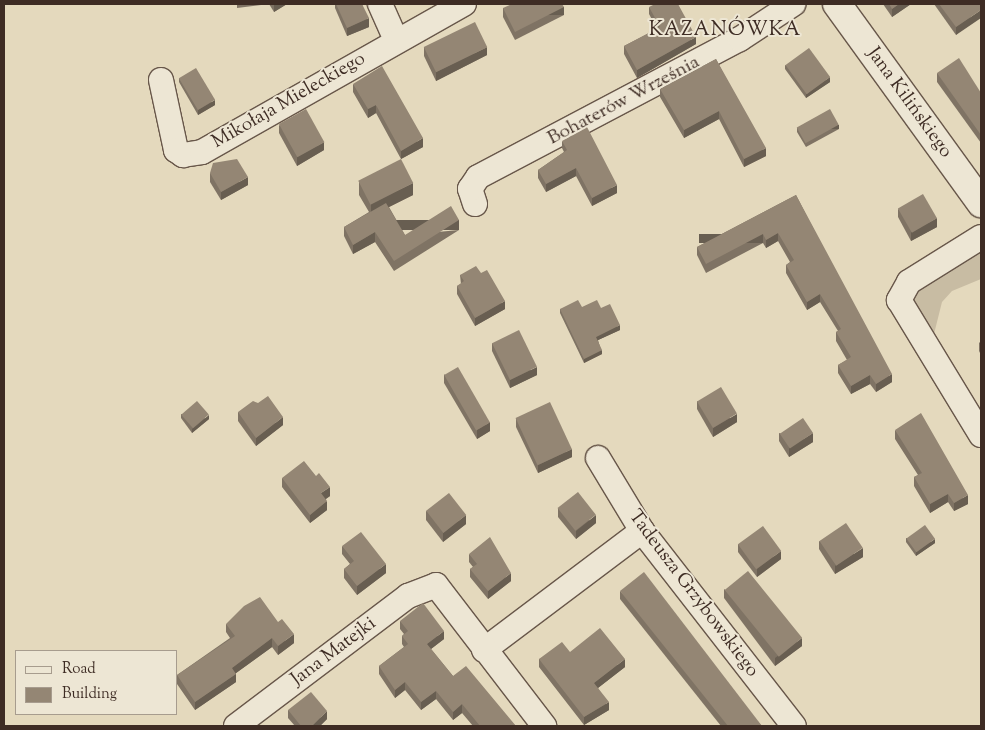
<!DOCTYPE html>
<meta charset="utf-8">
<style>
body{margin:0}
#map{position:relative;width:985px;height:730px;overflow:hidden;background:#e4d9bd;font-family:"Sorts Mill Goudy",serif}
div>[style]{position:absolute}
.green>*{inset:0;background:#c8bca3}
.roads{filter:drop-shadow(1px 0 #68574a) drop-shadow(-1px 0 #68574a) drop-shadow(0 1px #68574a) drop-shadow(0 -1px #68574a)}
.street>*{height:24px;margin:-12px;padding:0 12px;transform-origin:12px;border-radius:12px;background:#ede6d4}
.secondary>*{height:28px;margin:-14px;padding:0 14px;transform-origin:14px;border-radius:14px;background:#ede6d4}
.wall>*{inset:0;background:#7f7364}
.shaded-wall>*{inset:0;background:#685e51;transform-origin:0 0}
.building>*{inset:0;background:#948674;transform-origin:0 0}
span{translate:-50% -50%;white-space:nowrap;text-align:center;line-height:1.15;-webkit-text-stroke:4px #ede6d4;paint-order:stroke}
.street-label{font-size:19px;color:#3e2c24}
.neighbourhood-label{font-size:20px;color:#3e2c24;letter-spacing:1px}
.frame{position:absolute;inset:0;border:5px solid #3e2c24;pointer-events:none}
.legend{position:absolute;left:15px;top:650px;width:162px;height:65px;box-sizing:border-box;background:#ede6d4;border:1px solid #a79c8e;margin:0;padding:6px 9px;list-style:none;font-size:15px;color:#3e2c24}
.legend li{display:flex;align-items:center;gap:10px;height:25px}
.legend b{width:25px;border:1px solid #a79c8e}
</style>
<div id="map">
<div class="green">
<div style="clip-path:polygon(981px 252px,981px 279px,952px 291px,942px 302px,933px 338px,910px 299px,917px 291px)"></div>
</div>
<div class="roads">
<div class="street">
<div style="left:380px;top:4px;width:39px;rotate:66deg"></div>
<div style="left:161px;top:80px;width:72px;rotate:77.9deg"></div>
<div style="left:176px;top:150px;width:9px;rotate:36deg"></div>
<div style="left:183px;top:155px;width:19px;rotate:-9deg"></div>
<div style="left:202px;top:152px;width:301px;rotate:-29.5deg"></div>
<div style="left:475px;top:204px;width:16px;rotate:-108deg"></div>
<div style="left:470px;top:189px;width:14px;rotate:-56deg"></div>
<div style="left:478px;top:177px;width:296px;rotate:-27.8deg"></div>
<div style="left:740px;top:39px;width:64px;rotate:-33.4deg"></div>
<div style="left:981px;top:237px;width:85px;rotate:148deg"></div>
<div style="left:909px;top:282px;width:21px;rotate:119deg"></div>
<div style="left:899px;top:300px;width:158px;rotate:58.7deg"></div>
<div style="left:598px;top:458px;width:85px;rotate:58.9deg"></div>
<div style="left:642px;top:531px;width:247px;rotate:52.1deg"></div>
<div style="left:484px;top:650px;width:198px;rotate:-37deg"></div>
<div style="left:236px;top:726px;width:216px;rotate:-37.1deg"></div>
<div style="left:408px;top:596px;width:30px;rotate:-21deg"></div>
<div style="left:436px;top:585px;width:178px;rotate:52.5deg"></div>
</div>
<div class="secondary">
<div style="left:837px;top:4px;width:246px;rotate:54.1deg"></div>
</div>
</div>
<div class="wall">
<div style="clip-path:polygon(237px 4px,287px 4px,274px 12px,269px 4px,237px 8px)"></div>
<div style="clip-path:polygon(335px 4px,362px 4px,369px 27px,347px 36px,335px 8px)"></div>
<div style="clip-path:polygon(883px 4px,911px 4px,892px 17px)"></div>
<div style="clip-path:polygon(934px 4px,981px 4px,956px 35px)"></div>
<div style="clip-path:polygon(649px 7px,696px 44px,637px 78px,624px 54px,624px 46px,657px 29px,649px 14px)"></div>
<div style="clip-path:polygon(503px 8px,564px 15px,515px 40px,503px 17px)"></div>
<div style="clip-path:polygon(424px 47px,487px 55px,436px 81px,424px 56px)"></div>
<div style="clip-path:polygon(716px 59px,766px 156px,744px 167px,719px 119px,684px 138px,660px 97px,660px 89px)"></div>
<div style="clip-path:polygon(785px 65px,830px 82px,806px 98px,785px 69px)"></div>
<div style="clip-path:polygon(937px 73px,981px 93px,981px 143px,937px 82px)"></div>
<div style="clip-path:polygon(179px 78px,215px 105px,198px 115px,179px 82px)"></div>
<div style="clip-path:polygon(353px 84px,423px 147px,401px 159px,376px 113px,368px 118px,353px 92px)"></div>
<div style="clip-path:polygon(279px 125px,324px 150px,297px 166px,279px 133px)"></div>
<div style="clip-path:polygon(797px 128px,839px 129px,806px 147px,797px 132px)"></div>
<div style="clip-path:polygon(562px 141px,617px 193px,592px 206px,576px 176px,546px 192px,538px 178px,538px 170px,564px 152px,562px 148px)"></div>
<div style="clip-path:polygon(210px 173px,248px 185px,221px 200px,210px 182px)"></div>
<div style="clip-path:polygon(359px 182px,413px 195px,389px 207px,405px 235px,459px 230px,394px 271px,375px 242px,353px 254px,344px 236px,344px 227px,369px 212px,359px 195px)"></div>
<div style="clip-path:polygon(796px 195px,892px 382px,876px 392px,870px 384px,851px 394px,838px 373px,838px 365px,847px 360px,836px 341px,836px 332px,838px 331px,820px 302px,807px 310px,786px 273px,786px 265px,790px 262px,778px 241px,766px 248px,763px 243px,706px 273px,697px 255px,697px 247px)"></div>
<div style="clip-path:polygon(898px 209px,937px 227px,911px 241px,898px 217px)"></div>
<div style="clip-path:polygon(481px 273px,505px 309px,475px 326px,457px 294px,457px 286px,461px 284px,460px 275px)"></div>
<div style="clip-path:polygon(582px 307px,601px 308px,620px 330px,598px 340px,602px 354px,584px 363px,560px 313px,560px 309px)"></div>
<div style="clip-path:polygon(981px 341px,981px 355px,979px 351px,979px 343px)"></div>
<div style="clip-path:polygon(492px 343px,537px 375px,510px 388px,492px 351px)"></div>
<div style="clip-path:polygon(444px 374px,490px 431px,477px 439px,444px 383px)"></div>
<div style="clip-path:polygon(697px 401px,737px 422px,713px 437px,697px 409px)"></div>
<div style="clip-path:polygon(238px 412px,283px 425px,256px 446px,238px 421px)"></div>
<div style="clip-path:polygon(181px 414px,209px 419px,192px 433px,181px 418px)"></div>
<div style="clip-path:polygon(516px 418px,572px 457px,538px 473px,516px 427px)"></div>
<div style="clip-path:polygon(895px 430px,968px 504px,954px 511px,948px 502px,930px 513px,914px 486px,914px 477px,918px 475px,895px 439px)"></div>
<div style="clip-path:polygon(779px 433px,813px 442px,789px 457px,779px 441px)"></div>
<div style="clip-path:polygon(282px 478px,330px 496px,326px 499px,327px 510px,310px 523px,282px 487px)"></div>
<div style="clip-path:polygon(558px 508px,596px 523px,576px 539px,558px 517px)"></div>
<div style="clip-path:polygon(426px 511px,466px 524px,443px 542px,426px 520px)"></div>
<div style="clip-path:polygon(906px 538px,935px 543px,916px 556px,906px 542px)"></div>
<div style="clip-path:polygon(819px 541px,863px 557px,835px 574px,819px 549px)"></div>
<div style="clip-path:polygon(738px 544px,781px 559px,757px 577px,738px 552px)"></div>
<div style="clip-path:polygon(342px 546px,386px 573px,357px 595px,344px 578px,344px 569px,350px 564px,342px 554px)"></div>
<div style="clip-path:polygon(469px 554px,511px 581px,488px 599px,470px 577px,470px 569px,473px 567px,469px 562px)"></div>
<div style="clip-path:polygon(724px 589px,802px 646px,775px 666px,724px 598px)"></div>
<div style="clip-path:polygon(620px 591px,762px 726px,721px 726px,620px 599px)"></div>
<div style="clip-path:polygon(400px 621px,444px 639px,431px 649px,453px 676px,516px 726px,473px 726px,462px 713px,453px 720px,436px 699px,421px 710px,405px 690px,395px 698px,379px 674px,379px 666px,404px 647px,402px 644px,402px 636px,404px 634px,400px 629px)"></div>
<div style="clip-path:polygon(226px 624px,294px 643px,278px 655px,272px 647px,236px 673px,236px 682px,195px 710px,177px 684px,177px 675px,230px 638px,226px 632px)"></div>
<div style="clip-path:polygon(570px 652px,625px 667px,598px 688px,609px 710px,584px 725px,539px 667px,539px 659px)"></div>
<div style="clip-path:polygon(288px 710px,327px 719px,320px 726px,295px 726px,288px 718px)"></div>
</div>
<div class="shaded-wall">
<div style="clip-path:polygon(274px 4px,287px 4px,274px 12px)"></div>
<div style="clip-path:polygon(899px 4px,911px 4px,892px 17px,892px 9px)"></div>
<div style="left:564px;top:7px;width:8px;height:55px;rotate:90deg"></div>
<div style="clip-path:polygon(981px 10px,981px 18px,956px 35px,956px 27px)"></div>
<div style="clip-path:polygon(369px 18px,369px 27px,347px 36px,347px 28px)"></div>
<div style="clip-path:polygon(696px 37px,696px 44px,637px 78px,637px 70px)"></div>
<div style="clip-path:polygon(487px 47px,487px 55px,436px 81px,436px 72px)"></div>
<div style="clip-path:polygon(830px 77px,830px 82px,806px 98px,806px 94px)"></div>
<div style="clip-path:polygon(215px 100px,215px 105px,198px 115px,198px 110px)"></div>
<div style="clip-path:polygon(376px 105px,376px 113px,368px 118px,368px 109px)"></div>
<div style="clip-path:polygon(719px 111px,719px 119px,684px 138px,684px 130px)"></div>
<div style="left:839px;top:125px;width:4px;height:38px;rotate:90deg"></div>
<div style="clip-path:polygon(423px 138px,423px 147px,401px 159px,401px 151px)"></div>
<div style="clip-path:polygon(324px 142px,324px 150px,297px 166px,297px 157px)"></div>
<div style="clip-path:polygon(766px 148px,766px 156px,744px 167px,744px 159px)"></div>
<div style="clip-path:polygon(576px 168px,576px 176px,546px 192px,546px 184px)"></div>
<div style="clip-path:polygon(248px 177px,248px 185px,221px 200px,221px 192px)"></div>
<div style="clip-path:polygon(413px 183px,413px 195px,371px 216px,371px 203px)"></div>
<div style="clip-path:polygon(617px 185px,617px 193px,592px 206px,592px 198px)"></div>
<div style="clip-path:polygon(937px 218px,937px 227px,911px 241px,911px 232px)"></div>
<div style="left:459px;top:220px;width:10px;height:77px;rotate:90deg"></div>
<div style="clip-path:polygon(375px 232px,375px 242px,353px 254px,353px 245px)"></div>
<div style="clip-path:polygon(778px 233px,778px 241px,766px 248px,766px 240px)"></div>
<div style="left:763px;top:234px;width:9px;height:64px;rotate:90deg"></div>
<div style="clip-path:polygon(820px 294px,820px 302px,807px 310px,807px 302px)"></div>
<div style="clip-path:polygon(505px 301px,505px 309px,475px 326px,475px 318px)"></div>
<div style="clip-path:polygon(620px 325px,620px 330px,596px 341px,596px 337px)"></div>
<div style="clip-path:polygon(602px 350px,602px 354px,584px 363px,584px 359px)"></div>
<div style="clip-path:polygon(537px 367px,537px 375px,510px 388px,510px 380px)"></div>
<div style="clip-path:polygon(892px 374px,892px 382px,876px 392px,876px 384px)"></div>
<div style="clip-path:polygon(870px 375px,870px 384px,851px 394px,851px 386px)"></div>
<div style="clip-path:polygon(737px 414px,737px 422px,713px 437px,713px 428px)"></div>
<div style="clip-path:polygon(209px 415px,209px 419px,192px 433px,192px 429px)"></div>
<div style="clip-path:polygon(283px 417px,283px 425px,256px 446px,256px 438px)"></div>
<div style="clip-path:polygon(490px 422px,490px 431px,477px 439px,477px 430px)"></div>
<div style="clip-path:polygon(813px 433px,813px 442px,789px 457px,789px 448px)"></div>
<div style="clip-path:polygon(572px 449px,572px 457px,538px 473px,538px 465px)"></div>
<div style="clip-path:polygon(330px 487px,330px 496px,321px 502px,321px 493px)"></div>
<div style="clip-path:polygon(948px 494px,948px 502px,930px 513px,930px 504px)"></div>
<div style="clip-path:polygon(968px 495px,968px 504px,954px 511px,954px 503px)"></div>
<div style="clip-path:polygon(327px 501px,327px 510px,310px 523px,310px 515px)"></div>
<div style="clip-path:polygon(466px 515px,466px 524px,443px 542px,443px 533px)"></div>
<div style="clip-path:polygon(596px 515px,596px 523px,576px 539px,576px 531px)"></div>
<div style="clip-path:polygon(935px 539px,935px 543px,916px 556px,916px 552px)"></div>
<div style="clip-path:polygon(863px 548px,863px 557px,835px 574px,835px 566px)"></div>
<div style="clip-path:polygon(781px 551px,781px 559px,757px 577px,757px 569px)"></div>
<div style="clip-path:polygon(386px 564px,386px 573px,357px 595px,357px 586px)"></div>
<div style="clip-path:polygon(511px 573px,511px 581px,488px 599px,488px 591px)"></div>
<div style="clip-path:polygon(444px 631px,444px 639px,427px 652px,427px 644px)"></div>
<div style="clip-path:polygon(294px 634px,294px 643px,278px 655px,278px 646px)"></div>
<div style="clip-path:polygon(272px 638px,272px 647px,232px 676px,232px 668px)"></div>
<div style="clip-path:polygon(802px 638px,802px 646px,775px 666px,775px 658px)"></div>
<div style="clip-path:polygon(625px 659px,625px 667px,594px 691px,594px 683px)"></div>
<div style="clip-path:polygon(236px 674px,236px 682px,195px 710px,195px 702px)"></div>
<div style="clip-path:polygon(405px 682px,405px 690px,395px 698px,395px 690px)"></div>
<div style="clip-path:polygon(436px 691px,436px 699px,421px 710px,421px 702px)"></div>
<div style="clip-path:polygon(609px 702px,609px 710px,584px 725px,584px 717px)"></div>
<div style="clip-path:polygon(462px 704px,462px 713px,453px 720px,453px 712px)"></div>
<div style="clip-path:polygon(327px 711px,327px 719px,320px 726px,312px 726px)"></div>
</div>
<div class="building">
<div style="clip-path:polygon(336px 4px,362px 4px,369px 18px,347px 28px)"></div>
<div style="clip-path:polygon(512px 4px,562px 4px,564px 7px,515px 32px,503px 8px)"></div>
<div style="clip-path:polygon(655px 4px,678px 4px,696px 37px,637px 70px,624px 46px,660px 27px,649px 7px)"></div>
<div style="clip-path:polygon(889px 4px,899px 4px,892px 9px)"></div>
<div style="clip-path:polygon(939px 4px,981px 4px,981px 10px,956px 27px)"></div>
<div style="left:475px;top:22px;width:28px;height:57px;rotate:64deg"></div>
<div style="left:809px;top:48px;width:36px;height:29px;rotate:54deg"></div>
<div style="clip-path:polygon(959px 58px,981px 93px,981px 135px,937px 73px)"></div>
<div style="clip-path:polygon(716px 59px,766px 148px,744px 159px,719px 111px,684px 130px,660px 89px)"></div>
<div style="clip-path:polygon(382px 66px,423px 138px,401px 151px,376px 105px,368px 109px,353px 84px)"></div>
<div style="left:196px;top:68px;width:37px;height:20px;rotate:59deg"></div>
<div style="left:306px;top:109px;width:38px;height:31px;rotate:61deg"></div>
<div style="left:830px;top:109px;width:18px;height:38px;rotate:61deg"></div>
<div style="clip-path:polygon(587px 127px,617px 185px,592px 198px,576px 168px,546px 184px,538px 170px,567px 150px,562px 141px)"></div>
<div style="clip-path:polygon(237px 159px,248px 177px,221px 192px,210px 173px,213px 163px)"></div>
<div style="left:401px;top:159px;width:27px;height:48px;rotate:63deg"></div>
<div style="left:923px;top:194px;width:28px;height:29px;rotate:60deg"></div>
<div style="clip-path:polygon(796px 195px,892px 374px,876px 384px,870px 375px,851px 386px,838px 365px,851px 357px,836px 332px,841px 329px,820px 294px,807px 302px,786px 265px,794px 260px,778px 233px,766px 240px,763px 234px,706px 264px,697px 247px)"></div>
<div style="clip-path:polygon(386px 203px,405px 235px,451px 206px,459px 220px,394px 261px,375px 232px,353px 245px,344px 227px)"></div>
<div style="clip-path:polygon(476px 266px,481px 273px,487px 270px,505px 301px,475px 318px,457px 286px,464px 281px,460px 275px)"></div>
<div style="clip-path:polygon(578px 300px,582px 307px,597px 300px,601px 308px,610px 304px,620px 325px,596px 337px,602px 350px,584px 359px,560px 309px)"></div>
<div style="left:519px;top:330px;width:41px;height:30px;rotate:64deg"></div>
<div style="left:458px;top:367px;width:64px;height:16px;rotate:60deg"></div>
<div style="left:721px;top:387px;width:31px;height:28px;rotate:59deg"></div>
<div style="clip-path:polygon(268px 396px,283px 417px,256px 438px,238px 412px,253px 401px,258px 403px)"></div>
<div style="left:197px;top:401px;width:18px;height:21px;rotate:49deg"></div>
<div style="left:550px;top:402px;width:52px;height:38px;rotate:65deg"></div>
<div style="clip-path:polygon(921px 413px,968px 495px,954px 503px,948px 494px,930px 504px,914px 477px,922px 473px,895px 430px)"></div>
<div style="left:803px;top:418px;width:18px;height:28px;rotate:56deg"></div>
<div style="clip-path:polygon(304px 461px,316px 476px,319px 473px,330px 487px,321px 493px,327px 501px,310px 515px,282px 478px)"></div>
<div style="left:578px;top:492px;width:29px;height:26px;rotate:52deg"></div>
<div style="left:449px;top:493px;width:28px;height:29px;rotate:52deg"></div>
<div style="left:846px;top:523px;width:30px;height:32px;rotate:56deg"></div>
<div style="left:925px;top:525px;width:17px;height:23px;rotate:54deg"></div>
<div style="left:763px;top:526px;width:31px;height:31px;rotate:54deg"></div>
<div style="clip-path:polygon(361px 532px,386px 564px,357px 586px,344px 569px,354px 561px,342px 546px)"></div>
<div style="clip-path:polygon(490px 537px,511px 573px,488px 591px,470px 569px,477px 564px,469px 554px)"></div>
<div style="left:748px;top:571px;width:86px;height:30px;rotate:51deg"></div>
<div style="clip-path:polygon(644px 572px,762px 726px,728px 726px,620px 591px)"></div>
<div style="clip-path:polygon(260px 597px,278px 622px,282px 619px,294px 634px,278px 646px,272px 638px,232px 668px,236px 674px,195px 702px,177px 675px,235px 636px,226px 624px,244px 606px)"></div>
<div style="clip-path:polygon(423px 603px,444px 631px,427px 644px,453px 676px,466px 666px,516px 726px,480px 726px,462px 704px,453px 712px,436px 691px,421px 702px,405px 682px,395px 690px,379px 666px,408px 644px,402px 636px,408px 631px,400px 621px)"></div>
<div style="clip-path:polygon(600px 628px,625px 659px,594px 683px,609px 702px,584px 717px,539px 659px,562px 642px,570px 652px)"></div>
<div style="clip-path:polygon(311px 692px,327px 711px,312px 726px,301px 726px,288px 710px)"></div>
</div>
<div class="street-label">
<span style="left:289px;top:101px;rotate:-30deg">Mikołaja Mieleckiego</span>
<span style="left:624px;top:101px;rotate:-28deg">Bohaterów Września</span>
<span style="left:909px;top:103px;rotate:54deg">Jana Kilińskiego</span>
<span style="left:693px;top:594px;rotate:53deg">Tadeusza Grzybowskiego</span>
<span style="left:334px;top:652px;rotate:-37deg">Jana Matejki</span>
</div>
<div class="neighbourhood-label">
<span style="left:725px;top:30px">KAZANÓWKA</span>
</div>
<div class="frame"></div>
<ul class="legend">
<li><b style="height:6px;background:#ede6d4"></b>Road</li>
<li><b style="height:14px;background:#948674"></b>Building</li>
</ul>
</div>
